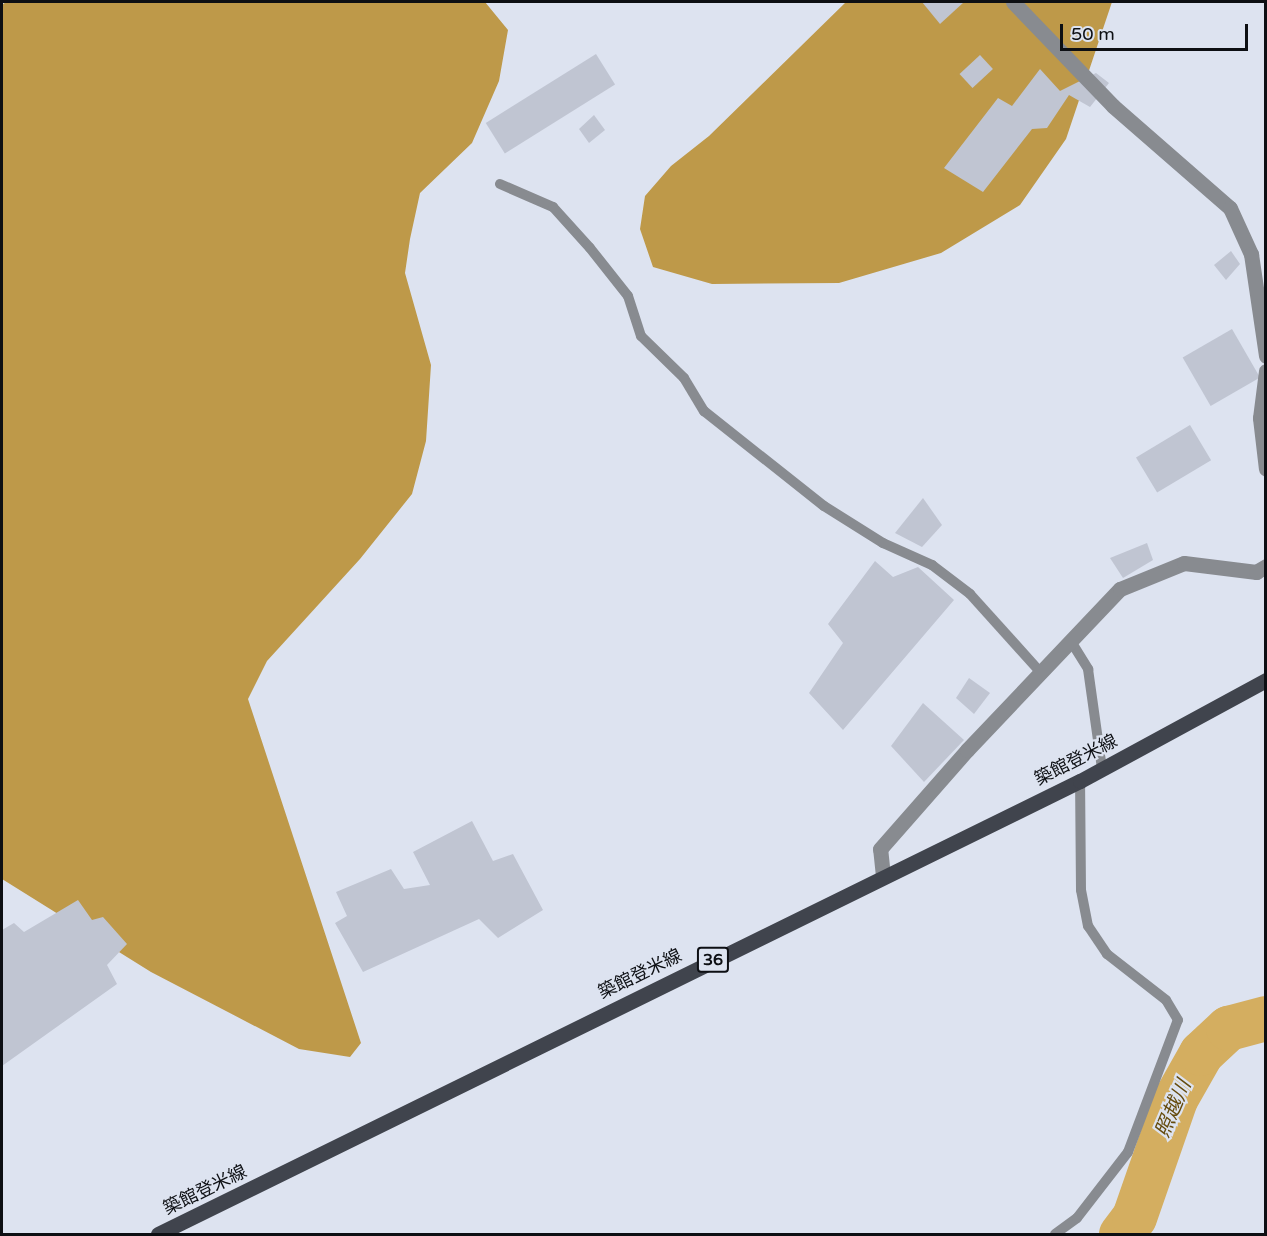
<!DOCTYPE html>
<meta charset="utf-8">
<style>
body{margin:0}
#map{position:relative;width:1267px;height:1236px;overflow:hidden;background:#dde3f0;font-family:"Varela Round","Noto Sans JP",sans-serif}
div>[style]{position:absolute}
.forest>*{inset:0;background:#be9949}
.river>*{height:45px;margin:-22.5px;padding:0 22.5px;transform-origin:22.5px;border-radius:22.5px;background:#d4ae60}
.building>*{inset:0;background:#c0c5d2;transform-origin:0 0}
.lane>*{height:10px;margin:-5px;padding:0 5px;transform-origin:5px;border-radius:5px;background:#888b90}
.street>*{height:15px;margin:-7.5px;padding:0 7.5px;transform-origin:7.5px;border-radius:7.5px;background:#888b90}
.primary>*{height:15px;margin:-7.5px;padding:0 7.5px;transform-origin:7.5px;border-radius:7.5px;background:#40444d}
span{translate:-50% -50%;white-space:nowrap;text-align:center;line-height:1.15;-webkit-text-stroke:4.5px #dde3f0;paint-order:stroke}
.shield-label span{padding:2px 4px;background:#dde3f0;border:2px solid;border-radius:4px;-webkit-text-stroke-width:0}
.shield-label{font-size:16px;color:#0d0f13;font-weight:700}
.street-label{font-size:18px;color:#0d0f13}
.water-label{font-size:20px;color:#654b0d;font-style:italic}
.frame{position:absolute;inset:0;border:3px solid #0d0f13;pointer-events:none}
.scale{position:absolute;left:1060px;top:24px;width:188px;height:27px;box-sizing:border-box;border:3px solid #0d0f13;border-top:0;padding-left:8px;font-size:18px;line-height:21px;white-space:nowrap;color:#0d0f13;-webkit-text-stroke:4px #dde3f0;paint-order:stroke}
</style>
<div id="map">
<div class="forest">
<div style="clip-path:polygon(6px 2px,485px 2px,508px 30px,499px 81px,472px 143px,420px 193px,410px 239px,405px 273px,431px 365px,426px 441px,412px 494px,360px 559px,267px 661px,248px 699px,361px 1043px,350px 1057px,299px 1049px,151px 972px,2px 879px,2px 5px)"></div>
<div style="clip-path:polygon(846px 2px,1112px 2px,1066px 139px,1020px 205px,941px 253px,839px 283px,712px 284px,653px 267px,640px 229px,645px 196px,671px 166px,709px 136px)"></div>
</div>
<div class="river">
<div style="left:1121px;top:1234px;width:21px;rotate:-53deg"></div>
<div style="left:1134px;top:1217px;width:125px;rotate:-70.8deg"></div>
<div style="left:1175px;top:1099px;width:53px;rotate:-60.5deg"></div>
<div style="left:1201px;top:1053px;width:37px;rotate:-43deg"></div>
<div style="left:1228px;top:1028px;width:39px;rotate:-15deg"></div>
</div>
<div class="building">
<div style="clip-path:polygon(922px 2px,964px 2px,940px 24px)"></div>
<div style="left:596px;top:54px;width:36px;height:130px;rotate:58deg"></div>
<div style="left:980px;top:55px;width:19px;height:28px;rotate:47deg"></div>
<div style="clip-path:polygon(1040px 69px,1060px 91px,1096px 73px,1109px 83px,1090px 107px,1069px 95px,1047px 128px,1032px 129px,983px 192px,944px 168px,998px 98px,1012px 106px)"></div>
<div style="clip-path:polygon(594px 115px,605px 130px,589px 143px,579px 129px)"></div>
<div style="clip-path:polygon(1231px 251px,1240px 264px,1226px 280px,1214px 265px)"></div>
<div style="left:1232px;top:329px;width:56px;height:57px;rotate:60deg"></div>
<div style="left:1190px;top:425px;width:41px;height:63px;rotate:59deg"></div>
<div style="clip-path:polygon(923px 498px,942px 525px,922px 547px,895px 533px)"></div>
<div style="clip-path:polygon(1147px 543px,1153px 560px,1123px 578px,1110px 558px)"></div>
<div style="clip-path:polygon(875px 561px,893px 577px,918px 567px,954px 600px,843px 730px,809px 693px,843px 643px,828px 624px)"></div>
<div style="clip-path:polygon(969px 678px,990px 693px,974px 714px,956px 698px)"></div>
<div style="clip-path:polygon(923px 703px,964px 740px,924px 782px,891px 746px)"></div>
<div style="clip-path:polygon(472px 821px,493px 861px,513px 854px,543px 910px,498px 938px,479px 919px,363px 972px,335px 923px,347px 916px,336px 892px,391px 869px,404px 889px,430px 885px,413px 852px)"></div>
<div style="clip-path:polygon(78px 900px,92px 920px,103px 917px,127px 944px,107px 965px,117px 984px,2px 1066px,2px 930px,14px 923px,24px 932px)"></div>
</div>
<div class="lane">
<div style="left:500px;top:184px;width:58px;rotate:23.5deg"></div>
<div style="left:553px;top:207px;width:55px;rotate:47.9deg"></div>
<div style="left:590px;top:248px;width:61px;rotate:51.6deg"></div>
<div style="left:628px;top:296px;width:42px;rotate:72deg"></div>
<div style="left:641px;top:336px;width:60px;rotate:44.3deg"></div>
<div style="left:684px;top:378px;width:39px;rotate:59deg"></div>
<div style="left:704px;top:411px;width:153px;rotate:38.4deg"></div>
<div style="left:824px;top:506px;width:70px;rotate:32.1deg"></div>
<div style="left:883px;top:543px;width:54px;rotate:24.2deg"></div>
<div style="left:932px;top:565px;width:48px;rotate:37.3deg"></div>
<div style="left:970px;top:594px;width:108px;rotate:48deg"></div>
<div style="left:1072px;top:643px;width:31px;rotate:58deg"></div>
<div style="left:1088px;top:669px;width:101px;rotate:82deg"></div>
<div style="left:1055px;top:1234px;width:27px;rotate:-36deg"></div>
<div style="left:1077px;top:1218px;width:83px;rotate:-52.3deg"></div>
<div style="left:1128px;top:1152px;width:141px;rotate:-69.3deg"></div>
<div style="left:1178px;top:1020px;width:23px;rotate:-121deg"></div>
<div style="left:1166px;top:1000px;width:75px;rotate:-142.1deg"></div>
<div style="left:1107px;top:954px;width:34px;rotate:-124deg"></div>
<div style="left:1088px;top:926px;width:37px;rotate:-101deg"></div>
<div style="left:1081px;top:890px;width:109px;rotate:-90.5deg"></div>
</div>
<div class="street">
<div style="left:1013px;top:2px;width:144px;rotate:46.1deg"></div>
<div style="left:1113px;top:106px;width:155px;rotate:41.1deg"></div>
<div style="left:1230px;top:208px;width:51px;rotate:65.5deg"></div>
<div style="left:1251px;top:254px;width:103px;rotate:81.6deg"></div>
<div style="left:1266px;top:371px;width:47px;rotate:97.3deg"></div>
<div style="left:1260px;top:418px;width:51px;rotate:83.3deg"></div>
<div style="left:883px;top:876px;width:27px;rotate:-96deg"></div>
<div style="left:880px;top:849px;width:132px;rotate:-48.7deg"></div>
<div style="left:967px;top:750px;width:222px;rotate:-46.5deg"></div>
<div style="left:1120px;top:589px;width:69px;rotate:-22.1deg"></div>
<div style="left:1184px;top:563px;width:73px;rotate:7.1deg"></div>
<div style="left:1256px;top:572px;width:12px;rotate:-31deg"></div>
</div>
<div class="primary">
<div style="left:158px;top:1234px;width:1027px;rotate:-26.17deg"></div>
<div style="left:1080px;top:781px;width:212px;rotate:-28.5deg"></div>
</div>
<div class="shield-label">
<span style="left:713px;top:960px">36</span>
</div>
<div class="street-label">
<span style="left:1076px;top:760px;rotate:-27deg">築館登米線</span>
<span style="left:640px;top:974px;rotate:-26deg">築館登米線</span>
<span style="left:205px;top:1190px;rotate:-26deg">築館登米線</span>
</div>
<div class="water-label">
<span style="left:1174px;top:1109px;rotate:-67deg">照越川</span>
</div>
<div class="frame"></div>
<div class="scale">50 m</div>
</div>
